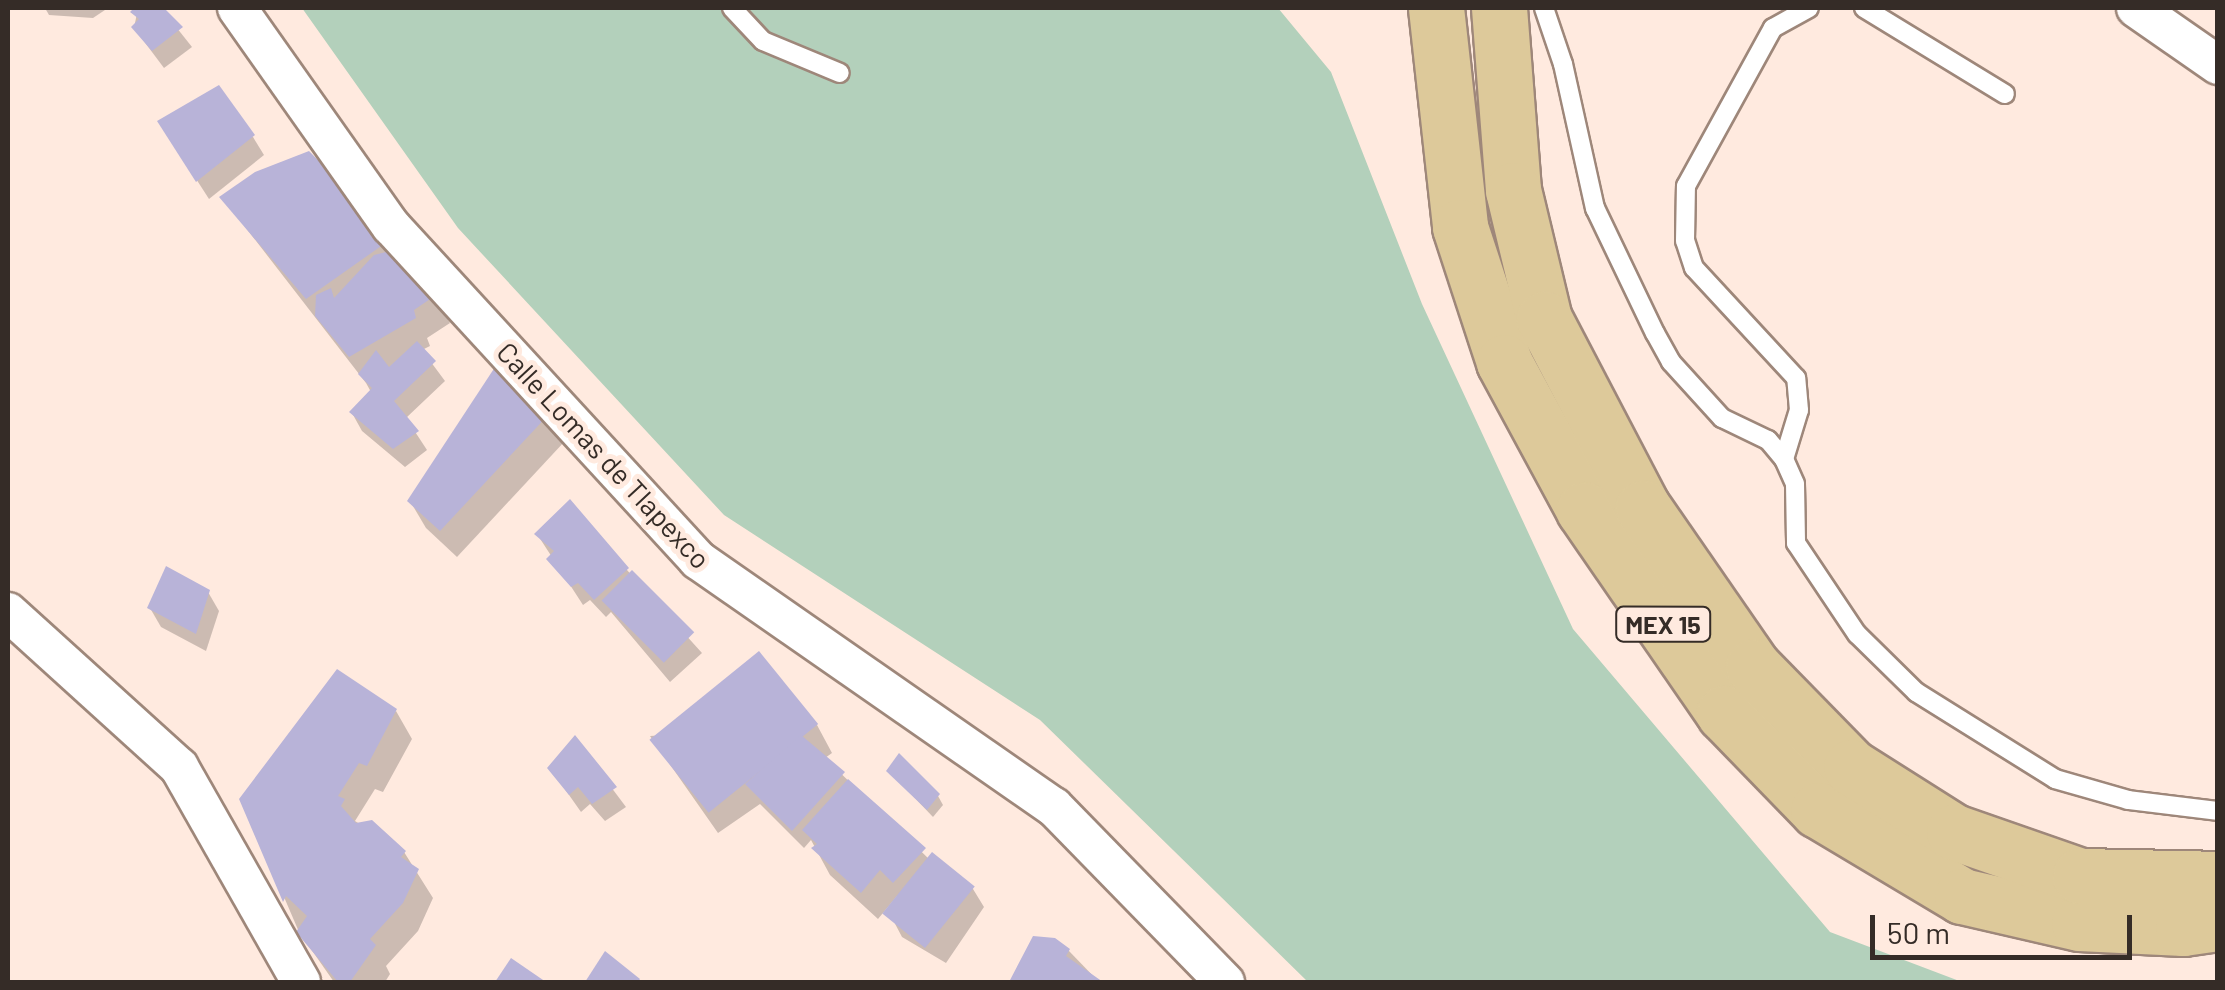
<!DOCTYPE html>
<style>
body{margin:0}
#map{position:relative;width:2225px;height:990px;overflow:hidden;background:#ffeadf;font-family:Barlow,sans-serif}
div>[style]{position:absolute}
.green>*{inset:0;background:#b3d0bb}
.shadow>*{inset:0;background:#0003}
.building>*{inset:0;background:#b8b3d8;transform-origin:0 0}
.roads{filter:drop-shadow(2px 0 #9e877a) drop-shadow(-2px 0 #9e877a) drop-shadow(0 2px #9e877a) drop-shadow(0 -2px #9e877a)}
.service>*{height:18px;margin:-9px;padding:0 9px;transform-origin:9px;border-radius:9px;background:#fff}
.minor>*{height:38px;margin:-19px;padding:0 19px;transform-origin:19px;border-radius:19px;background:#fff}
.primary>*{height:55px;margin:-27.5px;padding:0 27.5px;transform-origin:27.5px;border-radius:27.5px;background:#ddc99a}
span{translate:-50% -50%;white-space:nowrap;text-align:center;line-height:1.15;-webkit-text-stroke:10px #ffeadf;paint-order:stroke}
.shield-label span{padding:2px 8px;background:#ffeadf;border:2px solid;border-radius:8px;-webkit-text-stroke-width:0}
.shield-label{font-size:25px;color:#352c27;font-weight:700}
.street-label{font-size:28px;color:#352c27}
.frame{position:absolute;inset:0;border:10px solid #352c27;pointer-events:none}
.scale{position:absolute;left:1870px;top:915px;width:262px;height:45px;box-sizing:border-box;border:5px solid #352c27;border-top:0;padding-left:12px;font-size:30px;line-height:35px;white-space:nowrap;color:#352c27;-webkit-text-stroke:8px #ffeadf;paint-order:stroke}
</style>
<div id="map">
<div class="green">
<div style="clip-path:polygon(302px 8px,1278px 8px,1331px 72px,1422px 304px,1573px 629px,1830px 932px,1962px 982px,1308px 982px,1040px 720px,724px 515px,458px 228px)"></div>
</div>
<div class="shadow">
<div style="clip-path:polygon(45px 8px,108px 8px,93px 18px,49px 15px)"></div>
<div style="clip-path:polygon(138px 8px,161px 8px,192px 47px,164px 68px,134px 28px)"></div>
<div style="clip-path:polygon(253px 137px,264px 155px,209px 199px,171px 140px)"></div>
<div style="clip-path:polygon(309px 154px,434px 296px,450px 323px,427px 338px,430px 346px,422px 350px,445px 381px,406px 418px,427px 450px,405px 467px,362px 431px,352px 413px,371px 392px,366px 383px,222px 197px)"></div>
<div style="clip-path:polygon(499px 365px,565px 441px,457px 557px,426px 528px,410px 501px)"></div>
<div style="clip-path:polygon(537px 534px,627px 570px,702px 653px,670px 682px,611px 612px,606px 617px,590px 600px,583px 605px)"></div>
<div style="clip-path:polygon(208px 592px,219px 611px,206px 651px,161px 627px,150px 608px)"></div>
<div style="clip-path:polygon(396px 711px,412px 739px,383px 792px,375px 789px,355px 821px,404px 852px,433px 898px,418px 931px,386px 966px,390px 974px,385px 982px,334px 982px,299px 932px,242px 799px)"></div>
<div style="clip-path:polygon(817px 725px,832px 753px,825px 758px,930px 860px,973px 889px,984px 907px,946px 963px,902px 937px,892px 918px,903px 901px,897px 896px,878px 919px,830px 875px,811px 840px,804px 848px,760px 804px,718px 833px,650px 736px)"></div>
<div style="clip-path:polygon(575px 739px,626px 807px,605px 821px,590px 804px,581px 812px,550px 768px)"></div>
<div style="clip-path:polygon(889px 771px,938px 796px,943px 805px,933px 817px)"></div>
<div style="clip-path:polygon(1034px 939px,1068px 950px,1099px 982px,1012px 982px)"></div>
</div>
<div class="building">
<div style="clip-path:polygon(134px 8px,164px 8px,183px 27px,152px 51px,131px 27px,139px 19px,130px 12px)"></div>
<div style="clip-path:polygon(219px 85px,255px 135px,196px 182px,157px 121px)"></div>
<div style="clip-path:polygon(309px 151px,394px 237px,306px 299px,219px 197px,255px 172px)"></div>
<div style="clip-path:polygon(394px 250px,436px 295px,414px 310px,416px 318px,349px 357px,315px 316px,316px 295px,331px 288px,334px 298px,374px 255px)"></div>
<div style="clip-path:polygon(417px 341px,436px 361px,394px 401px,419px 431px,393px 449px,349px 412px,372px 388px,358px 374px,376px 350px,389px 367px)"></div>
<div style="clip-path:polygon(499px 361px,551px 412px,440px 531px,407px 501px)"></div>
<div style="clip-path:polygon(570px 499px,629px 568px,594px 600px,578px 583px,571px 587px,546px 559px,554px 551px,534px 534px)"></div>
<div style="clip-path:polygon(166px 566px,210px 590px,196px 634px,147px 608px)"></div>
<div style="left:632px;top:570px;width:88px;height:43px;rotate:45deg"></div>
<div style="left:759px;top:651px;width:94px;height:141px;rotate:51deg"></div>
<div style="clip-path:polygon(337px 669px,397px 709px,367px 766px,359px 763px,338px 796px,345px 799px,341px 806px,356px 823px,372px 820px,406px 851px,401px 857px,419px 869px,403px 903px,370px 939px,376px 945px,350px 982px,338px 982px,296px 932px,307px 916px,286px 896px,283px 902px,239px 799px)"></div>
<div style="clip-path:polygon(575px 735px,617px 787px,592px 804px,578px 787px,569px 795px,547px 768px)"></div>
<div style="clip-path:polygon(801px 735px,845px 772px,792px 831px,745px 784px)"></div>
<div style="clip-path:polygon(899px 753px,940px 794px,927px 810px,886px 771px)"></div>
<div style="clip-path:polygon(848px 779px,926px 848px,893px 883px,880px 870px,861px 893px,811px 848px,817px 844px,802px 830px)"></div>
<div style="left:932px;top:852px;width:55px;height:79px;rotate:39deg"></div>
<div style="clip-path:polygon(1033px 936px,1055px 938px,1070px 949px,1066px 956px,1103px 982px,1009px 982px)"></div>
<div style="clip-path:polygon(605px 951px,640px 979px,638px 982px,585px 982px)"></div>
<div style="clip-path:polygon(511px 958px,546px 982px,495px 982px)"></div>
</div>
<div class="roads">
<div class="service">
<div style="left:732px;top:8px;width:45px;rotate:46.8deg"></div>
<div style="left:763px;top:41px;width:83px;rotate:22.6deg"></div>
<div style="left:1544px;top:8px;width:59px;rotate:71.3deg"></div>
<div style="left:1563px;top:64px;width:148px;rotate:77.5deg"></div>
<div style="left:1595px;top:208px;width:139px;rotate:64.4deg"></div>
<div style="left:1655px;top:333px;width:33px;rotate:61deg"></div>
<div style="left:1671px;top:362px;width:76px;rotate:47.7deg"></div>
<div style="left:1722px;top:418px;width:51px;rotate:25.6deg"></div>
<div style="left:1768px;top:440px;width:25px;rotate:50deg"></div>
<div style="left:1784px;top:459px;width:27px;rotate:66deg"></div>
<div style="left:1795px;top:484px;width:59px;rotate:89deg"></div>
<div style="left:1796px;top:543px;width:110px;rotate:56.2deg"></div>
<div style="left:1857px;top:634px;width:83px;rotate:44.5deg"></div>
<div style="left:1916px;top:692px;width:164px;rotate:32deg"></div>
<div style="left:2055px;top:779px;width:76px;rotate:16deg"></div>
<div style="left:2128px;top:800px;width:91px;rotate:7deg"></div>
<div style="left:1864px;top:8px;width:165px;rotate:31.4deg"></div>
<div style="left:1784px;top:459px;width:51px;rotate:-73deg"></div>
<div style="left:1799px;top:410px;width:32px;rotate:-95deg"></div>
<div style="left:1796px;top:378px;width:150px;rotate:-132.8deg"></div>
<div style="left:1694px;top:268px;width:28px;rotate:-108deg"></div>
<div style="left:1685px;top:241px;width:55px;rotate:-89deg"></div>
<div style="left:1686px;top:186px;width:180px;rotate:-61.2deg"></div>
<div style="left:1773px;top:28px;width:41px;rotate:-29.1deg"></div>
</div>
<div class="minor">
<div style="left:237px;top:8px;width:267px;rotate:54.8deg"></div>
<div style="left:391px;top:226px;width:454px;rotate:47.4deg"></div>
<div style="left:698px;top:560px;width:433px;rotate:34.8deg"></div>
<div style="left:1054px;top:807px;width:245px;rotate:45.7deg"></div>
<div style="left:2136px;top:8px;width:100px;rotate:34.8deg"></div>
<div style="left:8px;top:612px;width:231px;rotate:42.2deg"></div>
<div style="left:179px;top:767px;width:247px;rotate:60.4deg"></div>
</div>
<div class="primary">
<div style="left:1436px;top:8px;width:220px;rotate:83.7deg"></div>
<div style="left:1460px;top:227px;width:142px;rotate:71.9deg"></div>
<div style="left:1504px;top:362px;width:168px;rotate:61.6deg"></div>
<div style="left:1584px;top:510px;width:247px;rotate:55.4deg"></div>
<div style="left:1724px;top:713px;width:135px;rotate:45.9deg"></div>
<div style="left:1818px;top:810px;width:168px;rotate:30.8deg"></div>
<div style="left:1962px;top:896px;width:120px;rotate:13deg"></div>
<div style="left:2079px;top:923px;width:104px;rotate:2.8deg"></div>
<div style="left:2183px;top:928px;width:35px;rotate:-8deg"></div>
<div style="left:1499px;top:8px;width:183px;rotate:85.6deg"></div>
<div style="left:1513px;top:190px;width:133px;rotate:76.5deg"></div>
<div style="left:1544px;top:319px;width:213px;rotate:62.4deg"></div>
<div style="left:1643px;top:508px;width:193px;rotate:55.3deg"></div>
<div style="left:1753px;top:667px;width:140px;rotate:45.6deg"></div>
<div style="left:1851px;top:767px;width:122px;rotate:32.3deg"></div>
<div style="left:1954px;top:832px;width:133px;rotate:19.2deg"></div>
<div style="left:2080px;top:876px;width:138px;rotate:1.2deg"></div>
</div>
</div>
<div class="shield-label">
<span style="left:1663px;top:624px">MEX 15</span>
</div>
<div class="street-label">
<span style="left:604px;top:455px;rotate:47deg">Calle Lomas de Tlapexco</span>
</div>
<div class="frame"></div>
<div class="scale">50 m</div>
</div>
